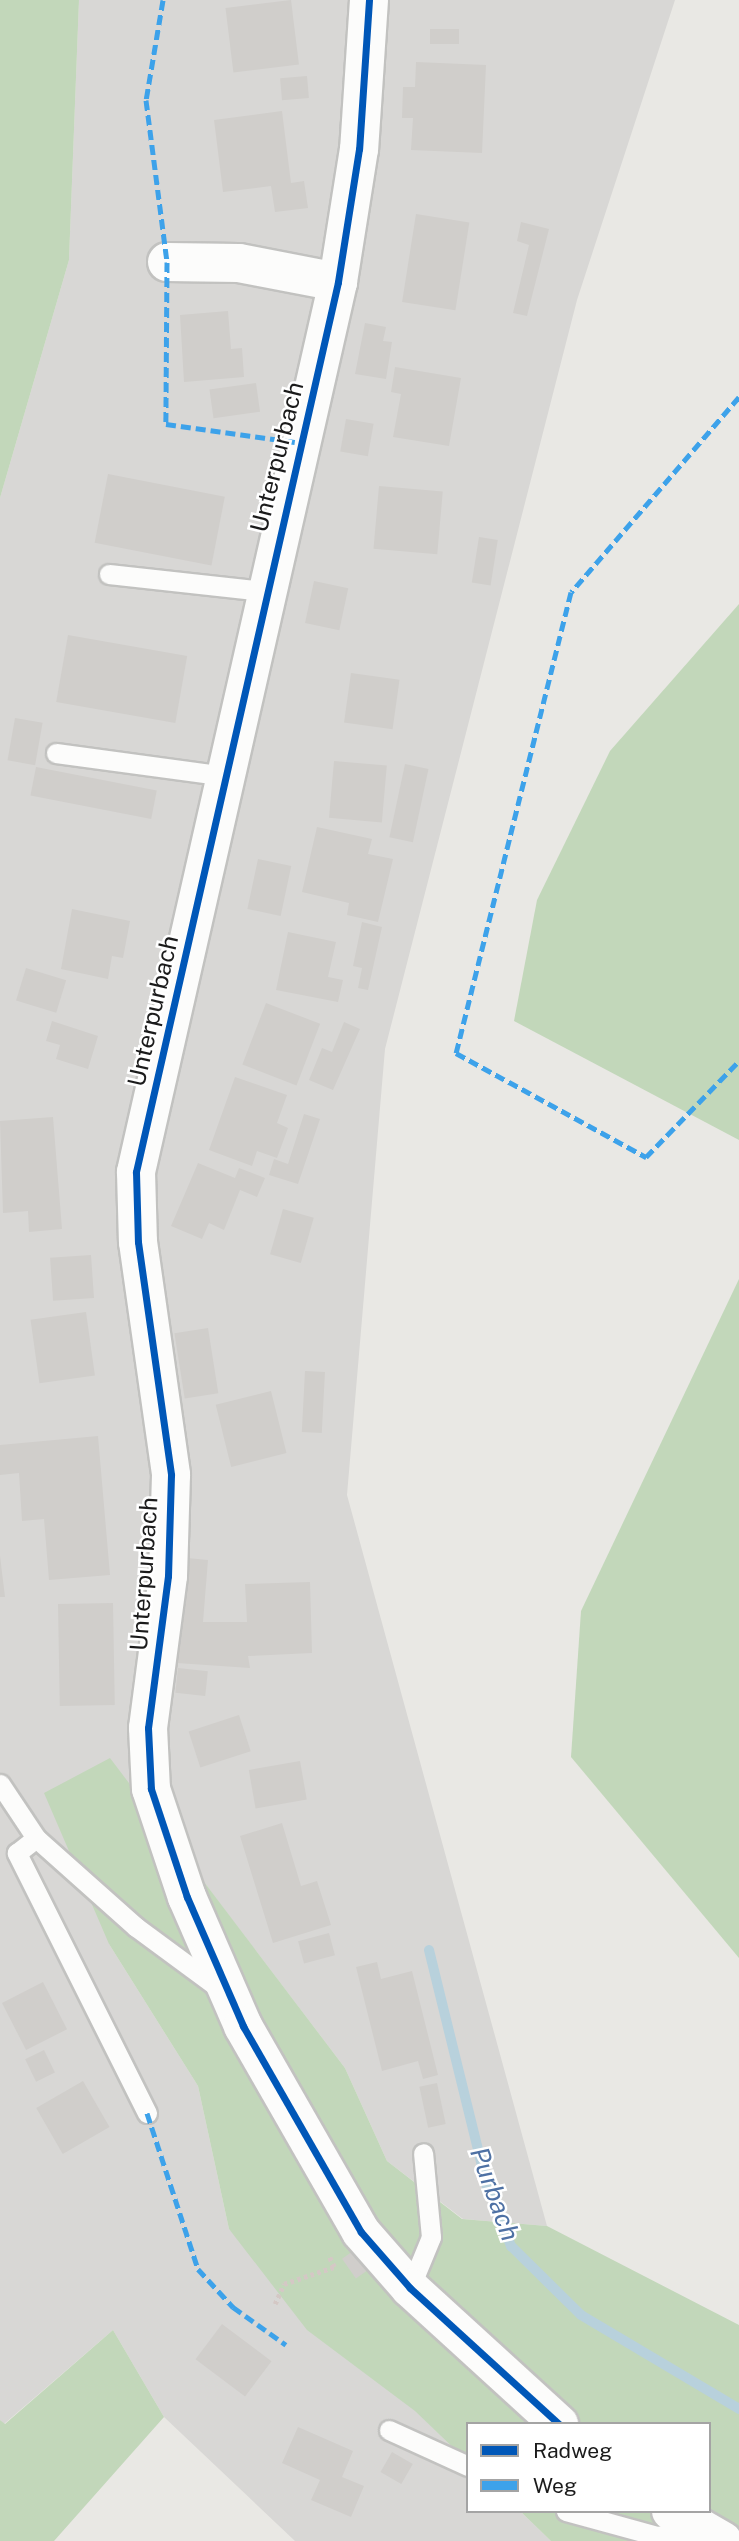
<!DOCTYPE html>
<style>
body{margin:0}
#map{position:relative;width:739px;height:2541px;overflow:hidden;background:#e9e8e4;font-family:"Public Sans",sans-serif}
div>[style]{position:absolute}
.residential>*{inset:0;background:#d8d7d5}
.forest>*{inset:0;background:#c2d7ba}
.stream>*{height:10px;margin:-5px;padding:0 5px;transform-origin:5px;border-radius:5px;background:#b8d1dc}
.building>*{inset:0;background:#d0cecb;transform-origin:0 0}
.path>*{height:4.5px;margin-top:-2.25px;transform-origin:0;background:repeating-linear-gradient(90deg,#d4c8c5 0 3.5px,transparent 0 7px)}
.roads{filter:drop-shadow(2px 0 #c2c2c0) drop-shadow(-2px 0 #c2c2c0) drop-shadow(0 2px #c2c2c0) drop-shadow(0 -2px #c2c2c0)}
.lane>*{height:19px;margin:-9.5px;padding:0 9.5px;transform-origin:9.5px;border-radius:9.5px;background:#fcfcfb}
.street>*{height:38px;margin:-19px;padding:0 19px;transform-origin:19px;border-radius:19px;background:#fcfcfb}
.quiet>*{height:5px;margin-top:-2.5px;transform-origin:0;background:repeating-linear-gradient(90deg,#3da2ea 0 10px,transparent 0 15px)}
.cycleway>*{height:7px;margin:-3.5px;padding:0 3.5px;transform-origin:3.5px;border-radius:3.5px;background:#0057b8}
span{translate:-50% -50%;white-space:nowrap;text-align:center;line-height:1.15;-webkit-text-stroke:5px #fff;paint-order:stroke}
.street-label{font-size:24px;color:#1b1b1b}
.water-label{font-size:26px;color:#4e71a4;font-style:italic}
.legend{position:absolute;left:466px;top:2422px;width:245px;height:91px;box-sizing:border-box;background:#fff;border:2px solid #a4a4a4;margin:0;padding:9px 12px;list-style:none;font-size:21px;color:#1b1b1b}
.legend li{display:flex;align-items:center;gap:14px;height:35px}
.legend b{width:35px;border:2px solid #a4a4a4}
</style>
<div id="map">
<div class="residential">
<div style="clip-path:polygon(79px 0,675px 0,577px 300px,385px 1049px,347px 1495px,547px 2226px,463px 2219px,387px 2161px,345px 2068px,110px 1759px,109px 1944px,198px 2086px,229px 2229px,468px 2462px,468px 2511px,520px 2511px,551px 2541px,295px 2541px,164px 2417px,113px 2330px,4px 2424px,0 2420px,0 498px,69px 260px)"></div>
</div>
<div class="forest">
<div style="clip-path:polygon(0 0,79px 0,69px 260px,0 498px)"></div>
<div style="clip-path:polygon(739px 604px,739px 1140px,514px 1021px,537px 900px,610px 751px)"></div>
<div style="clip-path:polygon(739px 1279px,739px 1958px,571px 1757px,581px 1611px)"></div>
<div style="clip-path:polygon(110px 1758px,345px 2068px,387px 2161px,462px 2219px,547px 2226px,739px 2325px,739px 2541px,551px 2541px,520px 2511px,709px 2511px,709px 2424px,468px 2424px,468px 2462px,415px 2411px,307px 2330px,229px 2229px,198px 2086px,109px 1944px,44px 1793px)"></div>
<div style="clip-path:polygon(113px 2330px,164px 2417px,54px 2541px,0 2541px,0 2420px,5px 2424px)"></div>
</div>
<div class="stream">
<div style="left:429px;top:1950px;width:243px;rotate:76.2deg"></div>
<div style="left:487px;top:2186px;width:65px;rotate:68.2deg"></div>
<div style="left:511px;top:2246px;width:98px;rotate:44.6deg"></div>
<div style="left:581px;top:2315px;width:184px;rotate:30.7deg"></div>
</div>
<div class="building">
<div style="left:291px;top:0;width:65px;height:66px;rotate:83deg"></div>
<div style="left:430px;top:29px;width:29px;height:15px"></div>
<div style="clip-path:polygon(416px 62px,486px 65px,482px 153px,411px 150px,413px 118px,402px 118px,403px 87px,415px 87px)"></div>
<div style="left:307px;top:76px;width:22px;height:27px;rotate:85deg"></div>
<div style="clip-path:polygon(282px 111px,291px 183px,304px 181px,308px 208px,275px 212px,271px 186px,223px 192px,214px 120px)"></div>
<div style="left:416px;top:214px;width:54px;height:89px;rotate:9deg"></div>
<div style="clip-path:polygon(521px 222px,549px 229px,527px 316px,513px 313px,529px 245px,517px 241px)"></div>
<div style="clip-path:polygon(228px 311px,231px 349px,242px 348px,244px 377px,184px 382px,180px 315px)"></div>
<div style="clip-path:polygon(365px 323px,386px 327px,383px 341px,392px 342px,386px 379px,355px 374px)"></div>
<div style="clip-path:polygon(395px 367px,461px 378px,449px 446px,393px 437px,401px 394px,391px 392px)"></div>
<div style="left:256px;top:383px;width:29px;height:47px;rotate:82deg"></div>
<div style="left:346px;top:419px;width:28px;height:33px;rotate:10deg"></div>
<div style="left:108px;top:474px;width:119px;height:70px;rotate:11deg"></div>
<div style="left:379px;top:486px;width:64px;height:63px;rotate:5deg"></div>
<div style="left:479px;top:537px;width:19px;height:46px;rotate:9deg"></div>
<div style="left:314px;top:581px;width:35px;height:43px;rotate:12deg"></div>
<div style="left:68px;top:635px;width:121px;height:68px;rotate:10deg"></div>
<div style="left:351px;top:673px;width:49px;height:50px;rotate:8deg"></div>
<div style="left:15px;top:718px;width:28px;height:43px;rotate:10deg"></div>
<div style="left:334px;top:761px;width:53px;height:57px;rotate:5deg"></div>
<div style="left:405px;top:764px;width:24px;height:75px;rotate:12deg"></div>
<div style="left:36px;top:767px;width:123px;height:29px;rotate:11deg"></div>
<div style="clip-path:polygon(317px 827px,372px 839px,368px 854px,393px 859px,378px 922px,347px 915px,349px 903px,302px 892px)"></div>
<div style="left:258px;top:859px;width:34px;height:51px;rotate:12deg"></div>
<div style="clip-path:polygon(72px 909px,130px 921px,123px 958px,112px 956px,108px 979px,61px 969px)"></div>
<div style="clip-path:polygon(362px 922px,382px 927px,368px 990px,358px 988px,362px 968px,353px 966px)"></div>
<div style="clip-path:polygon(288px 932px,336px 942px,328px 977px,343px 980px,338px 1002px,276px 990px)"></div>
<div style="left:26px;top:968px;width:42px;height:34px;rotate:17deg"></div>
<div style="left:266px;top:1003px;width:58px;height:66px;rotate:21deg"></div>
<div style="clip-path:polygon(52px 1021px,98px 1036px,88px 1069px,56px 1059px,60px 1045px,46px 1041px)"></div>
<div style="clip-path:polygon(344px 1022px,360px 1029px,333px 1090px,309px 1080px,322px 1048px,332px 1052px)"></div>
<div style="clip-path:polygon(235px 1077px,287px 1095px,277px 1123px,288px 1128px,277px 1158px,257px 1151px,252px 1166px,209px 1150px)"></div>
<div style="clip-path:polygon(304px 1114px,320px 1119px,298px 1184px,269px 1175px,274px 1159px,288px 1164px)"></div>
<div style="clip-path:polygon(53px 1117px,62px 1229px,29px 1232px,28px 1211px,3px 1213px,0 1121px)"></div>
<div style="clip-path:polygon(198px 1163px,235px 1178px,239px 1168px,265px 1178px,257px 1197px,240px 1190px,224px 1230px,209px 1223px,202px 1239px,171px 1226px)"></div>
<div style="left:283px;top:1209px;width:32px;height:47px;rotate:16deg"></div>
<div style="left:91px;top:1255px;width:43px;height:41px;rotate:86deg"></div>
<div style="left:86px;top:1312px;width:64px;height:56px;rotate:82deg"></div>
<div style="left:208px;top:1328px;width:66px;height:34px;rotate:81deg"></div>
<div style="left:305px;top:1371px;width:20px;height:61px;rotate:3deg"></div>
<div style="left:271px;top:1391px;width:64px;height:57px;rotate:76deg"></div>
<div style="clip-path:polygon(98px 1436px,110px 1575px,49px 1580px,44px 1519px,22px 1521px,19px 1473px,0 1475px,0 1445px)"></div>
<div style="clip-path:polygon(0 1556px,5px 1597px,0 1597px)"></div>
<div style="clip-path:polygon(187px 1558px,208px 1560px,203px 1622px,247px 1622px,245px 1584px,310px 1582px,312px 1653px,248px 1656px,250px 1668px,177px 1663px)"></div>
<div style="left:113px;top:1603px;width:102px;height:55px;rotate:89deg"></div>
<div style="left:178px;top:1668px;width:30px;height:25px;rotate:6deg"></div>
<div style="left:239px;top:1715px;width:38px;height:53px;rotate:72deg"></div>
<div style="left:300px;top:1761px;width:39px;height:52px;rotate:80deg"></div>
<div style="clip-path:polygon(282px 1823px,301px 1886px,317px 1881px,331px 1925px,273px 1943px,240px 1836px)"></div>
<div style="left:329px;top:1933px;width:23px;height:32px;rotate:75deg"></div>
<div style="clip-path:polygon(377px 1962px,381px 1979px,412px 1971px,438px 2075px,423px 2079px,418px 2061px,382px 2071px,356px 1967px)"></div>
<div style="left:43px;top:1982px;width:53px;height:46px;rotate:63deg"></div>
<div style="left:44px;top:2050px;width:25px;height:21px;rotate:64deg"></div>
<div style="left:83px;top:2081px;width:53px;height:54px;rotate:60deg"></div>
<div style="left:437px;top:2083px;width:42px;height:18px;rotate:78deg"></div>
<div style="left:356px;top:2249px;width:24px;height:17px;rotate:55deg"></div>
<div style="left:222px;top:2324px;width:62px;height:44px;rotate:37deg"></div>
<div style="clip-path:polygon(298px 2427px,353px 2451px,342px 2477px,364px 2486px,351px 2517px,311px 2500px,320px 2480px,282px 2463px)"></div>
<div style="left:392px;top:2452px;width:24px;height:23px;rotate:30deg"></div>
</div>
<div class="path">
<div style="left:275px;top:2304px;width:22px;rotate:-66deg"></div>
<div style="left:284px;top:2284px;width:53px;rotate:-18.8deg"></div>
<div style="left:334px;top:2267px;width:14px;rotate:-115deg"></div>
</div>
<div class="roads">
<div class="lane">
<div style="left:109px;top:574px;width:155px;rotate:6.3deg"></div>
<div style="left:56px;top:753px;width:172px;rotate:7.7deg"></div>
<div style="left:0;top:1784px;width:65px;rotate:56.3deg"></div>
<div style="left:147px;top:2113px;width:291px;rotate:-116.6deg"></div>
<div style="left:17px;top:1853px;width:24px;rotate:-38deg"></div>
<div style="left:36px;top:1838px;width:134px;rotate:41.7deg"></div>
<div style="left:136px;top:1927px;width:104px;rotate:36.4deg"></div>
<div style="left:410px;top:2288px;width:55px;rotate:-67.6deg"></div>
<div style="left:431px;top:2237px;width:84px;rotate:-95.4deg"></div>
<div style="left:389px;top:2430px;width:87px;rotate:24.5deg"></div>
<div style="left:566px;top:2511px;width:94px;rotate:15.4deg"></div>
<div style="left:657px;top:2536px;width:41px;rotate:-9.9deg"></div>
</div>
<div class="street">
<div style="left:369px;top:0;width:149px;rotate:93.8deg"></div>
<div style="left:359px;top:149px;width:135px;rotate:99deg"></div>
<div style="left:338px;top:282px;width:913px;rotate:102.79deg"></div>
<div style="left:136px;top:1172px;width:70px;rotate:88.4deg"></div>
<div style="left:138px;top:1242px;width:235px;rotate:81.9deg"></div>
<div style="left:171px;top:1475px;width:101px;rotate:91.7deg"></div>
<div style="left:168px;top:1576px;width:153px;rotate:97.5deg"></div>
<div style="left:148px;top:1728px;width:61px;rotate:87.2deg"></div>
<div style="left:151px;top:1789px;width:114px;rotate:71.6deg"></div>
<div style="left:187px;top:1897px;width:141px;rotate:66.5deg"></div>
<div style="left:243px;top:2026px;width:237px;rotate:60.2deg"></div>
<div style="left:361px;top:2232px;width:74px;rotate:48.8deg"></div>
<div style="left:410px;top:2288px;width:202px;rotate:42.4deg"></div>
<div style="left:167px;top:262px;width:72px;rotate:0.8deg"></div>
<div style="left:239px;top:263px;width:101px;rotate:10.9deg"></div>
<div style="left:671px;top:2511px;width:60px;rotate:30deg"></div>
</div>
</div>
<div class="quiet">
<div style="left:163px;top:0;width:101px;rotate:99.6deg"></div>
<div style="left:146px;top:100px;width:163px;rotate:82.6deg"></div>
<div style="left:167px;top:262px;width:162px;rotate:90.4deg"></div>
<div style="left:166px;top:424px;width:137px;rotate:8deg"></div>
<div style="left:739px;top:397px;width:257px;rotate:130.7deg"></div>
<div style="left:571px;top:592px;width:475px;rotate:104deg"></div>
<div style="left:456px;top:1053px;width:217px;rotate:28.7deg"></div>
<div style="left:646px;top:1157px;width:134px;rotate:-45.9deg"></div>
<div style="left:147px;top:2113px;width:164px;rotate:71.9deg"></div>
<div style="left:198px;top:2269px;width:52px;rotate:47.4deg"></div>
<div style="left:233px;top:2307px;width:65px;rotate:35.6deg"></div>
</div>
<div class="cycleway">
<div style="left:369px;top:0;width:149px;rotate:93.8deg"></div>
<div style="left:359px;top:149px;width:135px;rotate:99deg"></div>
<div style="left:338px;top:282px;width:913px;rotate:102.79deg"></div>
<div style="left:136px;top:1172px;width:70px;rotate:88.4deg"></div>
<div style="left:138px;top:1242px;width:235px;rotate:81.9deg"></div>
<div style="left:171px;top:1475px;width:101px;rotate:91.7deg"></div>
<div style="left:168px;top:1576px;width:153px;rotate:97.5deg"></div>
<div style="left:148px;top:1728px;width:61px;rotate:87.2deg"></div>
<div style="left:151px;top:1789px;width:114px;rotate:71.6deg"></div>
<div style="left:187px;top:1897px;width:141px;rotate:66.5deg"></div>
<div style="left:243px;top:2026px;width:237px;rotate:60.2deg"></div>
<div style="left:361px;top:2232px;width:74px;rotate:48.8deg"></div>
<div style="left:410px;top:2288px;width:202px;rotate:42.4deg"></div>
</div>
<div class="street-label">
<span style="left:277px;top:457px;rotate:-76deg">Unterpurbach</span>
<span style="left:153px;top:1011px;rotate:-77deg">Unterpurbach</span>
<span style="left:144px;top:1574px;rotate:-86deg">Unterpurbach</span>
</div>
<div class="water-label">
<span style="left:495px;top:2194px;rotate:70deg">Purbach</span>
</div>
<ul class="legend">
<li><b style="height:9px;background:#0057b8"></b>Radweg</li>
<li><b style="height:9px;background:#3da2ea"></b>Weg</li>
</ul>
</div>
